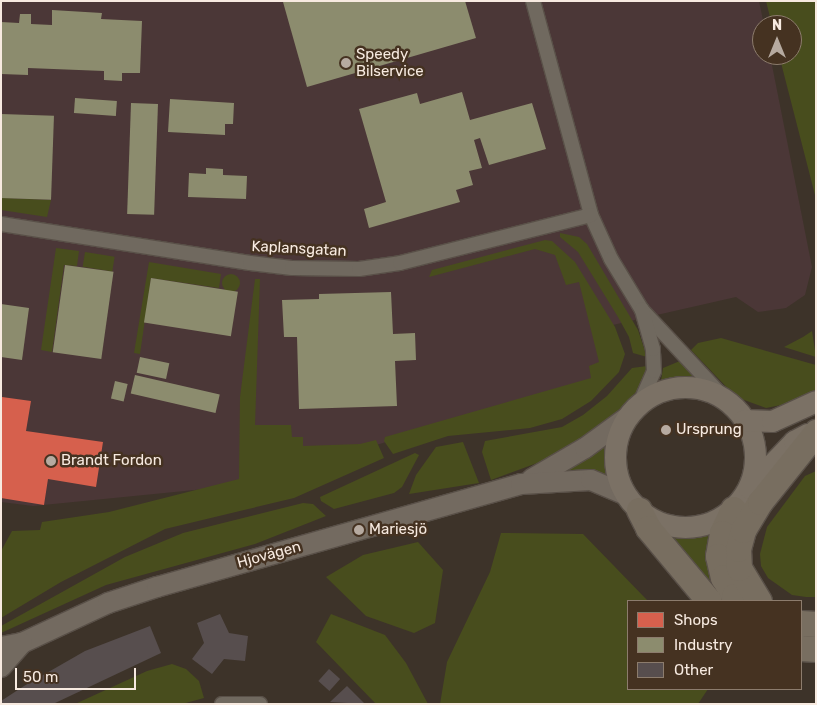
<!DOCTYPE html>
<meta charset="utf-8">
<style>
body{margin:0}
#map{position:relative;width:817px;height:705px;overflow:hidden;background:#3d3329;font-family:Rubik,sans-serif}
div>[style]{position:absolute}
.industrial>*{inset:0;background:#4b3737}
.green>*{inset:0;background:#484d1d;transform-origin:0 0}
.round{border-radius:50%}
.shops>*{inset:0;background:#d6604d}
.industry>*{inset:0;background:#8c8c6e;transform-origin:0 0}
.building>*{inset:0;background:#574e4e;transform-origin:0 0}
.roads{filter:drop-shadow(1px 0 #595048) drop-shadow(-1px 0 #595048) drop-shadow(0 1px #595048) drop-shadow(0 -1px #595048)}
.street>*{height:14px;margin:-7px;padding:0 7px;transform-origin:7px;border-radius:7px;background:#70695f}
.secondary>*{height:20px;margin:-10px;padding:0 10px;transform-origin:10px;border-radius:10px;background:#736a60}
.primary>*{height:21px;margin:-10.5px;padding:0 10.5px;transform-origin:10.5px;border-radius:10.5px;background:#7b7165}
.primary>.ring{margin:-10.5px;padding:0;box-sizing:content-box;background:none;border:21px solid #7b7165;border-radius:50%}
.highway>*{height:25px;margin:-12.5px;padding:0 12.5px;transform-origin:12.5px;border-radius:12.5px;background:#786e60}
.dots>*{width:14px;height:14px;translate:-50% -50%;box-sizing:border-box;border:2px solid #453221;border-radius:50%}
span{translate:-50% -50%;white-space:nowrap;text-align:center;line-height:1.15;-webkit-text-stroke:5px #453221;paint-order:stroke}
.poi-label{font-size:15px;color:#f7eae0}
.left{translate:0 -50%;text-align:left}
.street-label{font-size:15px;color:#f7eae0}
.frame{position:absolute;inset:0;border:2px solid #f7eae0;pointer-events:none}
.legend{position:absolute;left:627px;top:600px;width:175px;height:90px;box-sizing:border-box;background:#453221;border:1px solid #8c7c6d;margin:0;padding:6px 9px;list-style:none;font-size:15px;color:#f7eae0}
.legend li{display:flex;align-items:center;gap:10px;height:25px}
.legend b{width:25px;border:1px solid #8c7c6d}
.north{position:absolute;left:752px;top:15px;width:50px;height:50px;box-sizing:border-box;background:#453221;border:1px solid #8c7c6d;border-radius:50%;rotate:0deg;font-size:14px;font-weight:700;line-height:20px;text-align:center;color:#f7eae0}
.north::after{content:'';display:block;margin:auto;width:18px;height:22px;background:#b6aaa0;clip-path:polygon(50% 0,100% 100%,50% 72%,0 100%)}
.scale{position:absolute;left:15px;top:668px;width:121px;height:22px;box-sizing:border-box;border:2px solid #f7eae0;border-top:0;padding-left:6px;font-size:15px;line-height:18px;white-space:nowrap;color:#f7eae0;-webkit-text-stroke:4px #453221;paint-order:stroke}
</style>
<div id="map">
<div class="industrial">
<div style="clip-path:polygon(1px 1px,759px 1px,764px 25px,762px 55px,770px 55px,812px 267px,805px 295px,786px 308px,758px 312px,736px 297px,595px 329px,606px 375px,245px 485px,33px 506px,1px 502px)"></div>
</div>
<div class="green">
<div style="clip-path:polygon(766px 1px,816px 1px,816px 199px,779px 55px,792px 55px,792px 25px,772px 25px)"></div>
<div style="clip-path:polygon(1px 181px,3px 198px,51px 200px,47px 217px,1px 210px)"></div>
<div style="clip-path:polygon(560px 233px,579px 237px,587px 244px,638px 330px,647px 357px,633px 353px,629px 337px,618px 317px,578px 252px,560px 237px)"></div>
<div style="clip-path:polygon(545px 240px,552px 241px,575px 262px,615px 327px,625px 354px,619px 372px,591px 401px,562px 419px,530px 428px,448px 436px,393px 454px,384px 441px,385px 437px,591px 378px,589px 366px,599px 362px,579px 282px,566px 285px,555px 255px,535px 249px,429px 277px,432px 270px)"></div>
<div style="clip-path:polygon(56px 248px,79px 251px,77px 266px,64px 265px,52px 352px,41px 350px)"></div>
<div style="left:85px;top:252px;width:30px;height:15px;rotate:9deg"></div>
<div style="clip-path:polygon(149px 262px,221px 274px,219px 288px,151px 278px,140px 354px,134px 353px)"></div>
<div class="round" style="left:222px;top:274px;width:18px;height:18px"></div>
<div style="clip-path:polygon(255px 279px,260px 279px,255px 425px,291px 425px,292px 437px,303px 437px,303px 446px,360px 444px,376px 440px,384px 458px,294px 498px,165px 529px,61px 582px,1px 618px,1px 551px,12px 531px,40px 530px,42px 522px,109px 512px,239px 479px,240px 397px)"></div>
<div style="clip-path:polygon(812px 331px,816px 357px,784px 347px,803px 337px)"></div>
<div style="clip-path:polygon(721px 338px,816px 365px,816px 391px,781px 405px,766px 408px,736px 397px,691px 350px,698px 343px)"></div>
<div style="clip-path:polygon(680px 361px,696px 378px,661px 381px,663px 368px)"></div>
<div style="clip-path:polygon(647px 366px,640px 387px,626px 404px,575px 444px,548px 459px,491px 480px,482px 452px,485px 441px,562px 427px,583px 415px,607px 396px,632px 368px)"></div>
<div style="clip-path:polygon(607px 441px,608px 475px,593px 470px,556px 472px)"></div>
<div style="clip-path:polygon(463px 442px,479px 483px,409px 494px,416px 475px,436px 447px)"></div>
<div style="clip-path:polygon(415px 453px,419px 455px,402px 487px,394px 493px,334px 509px,321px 501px,320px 497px)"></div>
<div style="clip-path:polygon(816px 471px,816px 597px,806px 597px,792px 595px,768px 578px,761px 566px,760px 554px,767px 527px,805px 476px)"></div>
<div style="clip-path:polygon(303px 503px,313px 504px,326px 516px,255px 544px,106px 585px,1px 633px,1px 626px,125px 557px,183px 533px)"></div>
<div style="clip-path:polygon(712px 530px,727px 601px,718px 601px,662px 532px,696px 534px)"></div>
<div style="clip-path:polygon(501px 533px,583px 534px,648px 601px,628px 601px,628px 689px,708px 689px,698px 704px,440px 704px,447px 662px,490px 572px)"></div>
<div style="clip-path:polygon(418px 542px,443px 570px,435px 623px,414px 633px,366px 616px,326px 577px,363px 555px)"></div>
<div style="clip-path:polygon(331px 614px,385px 635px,406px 663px,428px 704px,376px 704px,316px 642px)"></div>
<div style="clip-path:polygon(172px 664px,186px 669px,199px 681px,204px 698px,182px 704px,75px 704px,147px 671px)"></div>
</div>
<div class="shops">
<div style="clip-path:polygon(2px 397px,31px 401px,26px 431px,103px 442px,96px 487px,48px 479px,44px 505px,1px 498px)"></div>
</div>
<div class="industry">
<div style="clip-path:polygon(286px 1px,465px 1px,476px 38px,307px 87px,283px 2px)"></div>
<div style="clip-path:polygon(52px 10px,102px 13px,101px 19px,142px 21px,140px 73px,122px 73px,122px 81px,104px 80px,104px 71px,28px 68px,28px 75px,1px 74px,1px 22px,19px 23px,20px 14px,31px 14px,31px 24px,52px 25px)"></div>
<div style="clip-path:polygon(462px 92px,470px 120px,532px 103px,546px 149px,489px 165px,480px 138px,474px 140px,482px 168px,469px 171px,473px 185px,456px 190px,460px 202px,369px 228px,364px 209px,386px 202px,359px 109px,417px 93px,420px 104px)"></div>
<div style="left:75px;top:98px;width:42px;height:15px;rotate:4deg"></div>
<div style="clip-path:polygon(170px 99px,234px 103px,233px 124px,225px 124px,225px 135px,168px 132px)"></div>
<div style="left:131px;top:103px;width:27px;height:111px;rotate:2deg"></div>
<div style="left:1px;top:114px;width:53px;height:84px;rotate:2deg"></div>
<div style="clip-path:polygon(206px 168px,223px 169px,223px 175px,247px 176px,246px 199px,188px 197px,189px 173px,206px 174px)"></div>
<div style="left:65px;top:265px;width:49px;height:88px;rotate:8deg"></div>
<div style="left:151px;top:278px;width:88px;height:45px;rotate:9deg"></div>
<div style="clip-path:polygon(391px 292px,393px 334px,415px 333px,416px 360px,395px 361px,397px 406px,299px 409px,297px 337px,284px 337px,282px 300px,319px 299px,319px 294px)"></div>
<div style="clip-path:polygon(1px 304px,29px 308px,22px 360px,1px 357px)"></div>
<div style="left:140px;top:357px;width:30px;height:16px;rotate:12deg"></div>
<div style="left:135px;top:375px;width:87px;height:19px;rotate:13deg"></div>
<div style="left:115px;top:381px;width:13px;height:18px;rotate:13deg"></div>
</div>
<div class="building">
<div style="clip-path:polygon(220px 614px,229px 633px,248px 636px,245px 661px,224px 659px,212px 674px,192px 659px,204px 643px,197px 623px)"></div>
<div style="clip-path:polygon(150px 626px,161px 653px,53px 704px,1px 704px,1px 701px,24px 686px,85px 651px)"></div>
<div style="left:329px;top:669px;width:15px;height:16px;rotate:42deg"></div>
<div style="clip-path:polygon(347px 686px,365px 704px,330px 702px)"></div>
</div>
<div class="roads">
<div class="street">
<div style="left:533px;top:1px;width:222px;rotate:74.8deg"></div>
<div style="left:591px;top:215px;width:48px;rotate:65.6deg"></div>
<div style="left:611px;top:259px;width:60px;rotate:58.7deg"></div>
<div style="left:642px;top:310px;width:125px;rotate:47deg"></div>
<div style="left:1px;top:224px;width:252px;rotate:8.9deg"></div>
<div style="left:250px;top:263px;width:42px;rotate:6.8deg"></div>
<div style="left:292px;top:268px;width:67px;rotate:0.9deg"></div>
<div style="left:359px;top:269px;width:41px;rotate:-8.3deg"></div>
<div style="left:400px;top:263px;width:197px;rotate:-14.1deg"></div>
<div style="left:639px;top:405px;width:37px;rotate:-66deg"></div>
<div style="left:654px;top:371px;width:22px;rotate:-93deg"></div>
<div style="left:653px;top:349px;width:41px;rotate:-105.8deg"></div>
<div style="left:222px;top:704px;width:38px"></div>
</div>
<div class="secondary">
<div style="left:532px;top:479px;width:61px;rotate:-30.3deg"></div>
<div style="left:585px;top:448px;width:54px;rotate:-36deg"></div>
<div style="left:1px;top:647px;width:21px;rotate:-11deg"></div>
<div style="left:22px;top:643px;width:95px;rotate:-24.9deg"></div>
<div style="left:108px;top:603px;width:52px;rotate:-18.1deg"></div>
<div style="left:157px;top:587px;width:378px;rotate:-15.8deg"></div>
<div style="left:521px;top:484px;width:70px;rotate:-3.3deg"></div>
<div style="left:591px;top:480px;width:38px;rotate:23deg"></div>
<div style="left:1px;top:667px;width:32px;rotate:-49deg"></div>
</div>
<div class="primary">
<div class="ring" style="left:615px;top:387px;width:119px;height:119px"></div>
<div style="left:744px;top:420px;width:28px;rotate:2deg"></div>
<div style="left:772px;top:421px;width:48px;rotate:-24.4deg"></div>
<div style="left:749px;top:488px;width:65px;rotate:-46.2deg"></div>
<div style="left:794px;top:441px;width:15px;rotate:-28deg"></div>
</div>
<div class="highway">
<div style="left:733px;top:509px;width:26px;rotate:115deg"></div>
<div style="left:722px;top:533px;width:23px;rotate:100deg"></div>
<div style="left:718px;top:556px;width:22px;rotate:77deg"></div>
<div style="left:723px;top:577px;width:22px;rotate:60deg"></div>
<div style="left:734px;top:596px;width:11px;rotate:27deg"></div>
<div style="left:639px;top:510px;width:20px;rotate:63deg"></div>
<div style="left:648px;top:528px;width:95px;rotate:50.1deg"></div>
<div style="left:759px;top:601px;width:39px;rotate:-121deg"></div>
<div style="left:739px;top:568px;width:19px;rotate:-93deg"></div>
<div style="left:738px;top:549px;width:20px;rotate:-75deg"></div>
<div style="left:743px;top:530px;width:33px;rotate:-59deg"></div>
<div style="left:760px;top:502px;width:90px;rotate:-51.3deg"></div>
<div style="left:801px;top:623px;width:15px;rotate:4deg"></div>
<div style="left:801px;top:648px;width:15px;rotate:4deg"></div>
</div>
</div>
<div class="dots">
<div style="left:346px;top:63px;background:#b6aaa0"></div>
<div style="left:666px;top:430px;background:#b6aaa0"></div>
<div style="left:51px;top:461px;background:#b6aaa0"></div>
<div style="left:359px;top:530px;background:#b6aaa0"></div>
</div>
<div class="poi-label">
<span class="left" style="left:356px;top:63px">Speedy<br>Bilservice</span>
<span class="left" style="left:676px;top:430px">Ursprung</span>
<span class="left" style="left:61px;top:461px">Brandt Fordon</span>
<span class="left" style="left:369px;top:530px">Mariesjö</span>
</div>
<div class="street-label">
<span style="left:299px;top:249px;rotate:3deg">Kaplansgatan</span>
<span style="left:269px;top:555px;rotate:-15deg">Hjovägen</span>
</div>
<div class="frame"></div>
<ul class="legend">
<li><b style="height:14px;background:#d6604d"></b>Shops</li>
<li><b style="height:14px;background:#8c8c6e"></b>Industry</li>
<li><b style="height:14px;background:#574e4e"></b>Other</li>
</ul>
<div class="north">N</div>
<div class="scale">50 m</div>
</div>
